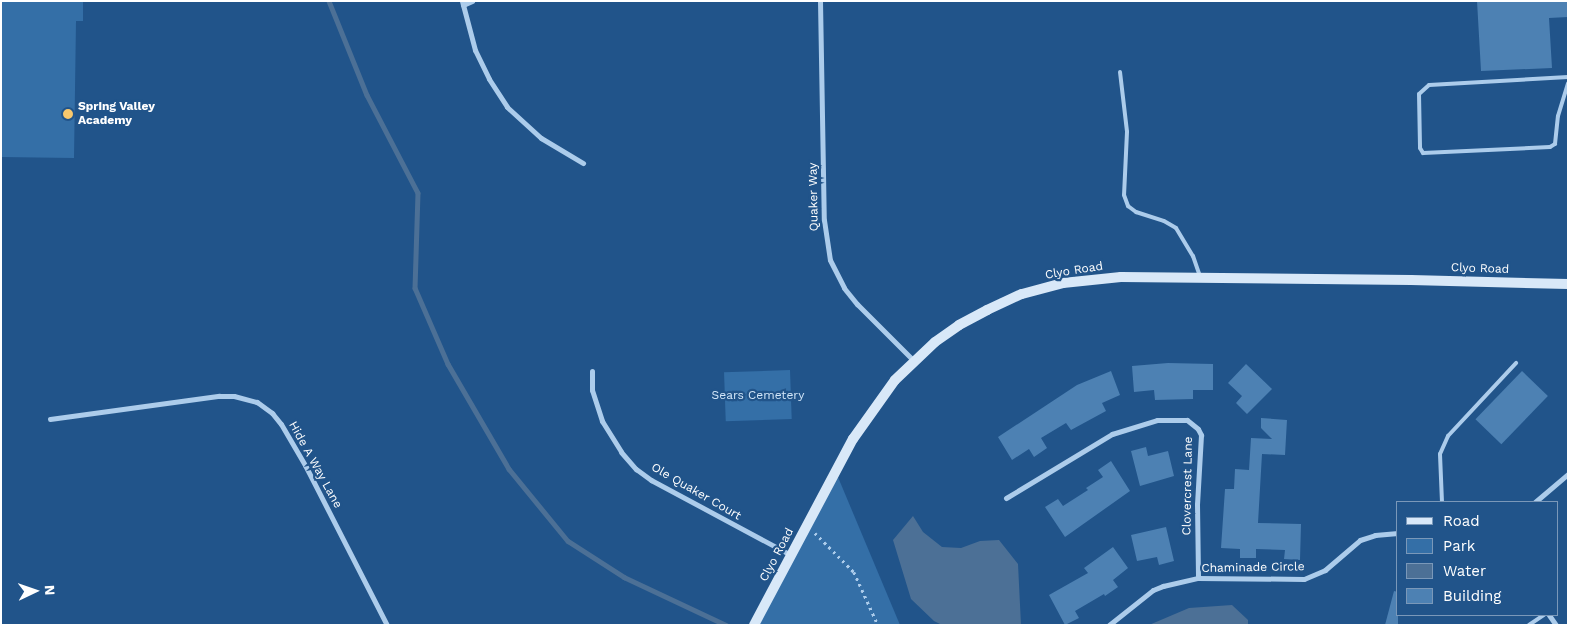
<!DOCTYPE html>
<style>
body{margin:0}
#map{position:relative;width:1569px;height:626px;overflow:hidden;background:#21548a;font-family:"Work Sans",sans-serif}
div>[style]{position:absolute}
.green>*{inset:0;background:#346fa7;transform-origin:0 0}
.water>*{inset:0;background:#4c7096}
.stream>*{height:4.5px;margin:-2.25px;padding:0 2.25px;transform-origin:2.25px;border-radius:2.25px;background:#4c7096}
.building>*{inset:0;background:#4d81b3;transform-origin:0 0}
.path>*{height:2.5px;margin-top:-1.25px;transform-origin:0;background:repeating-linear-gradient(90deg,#accceb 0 2.5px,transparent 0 6.5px)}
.lane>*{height:4px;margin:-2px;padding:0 2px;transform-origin:2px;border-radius:2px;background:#accceb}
.street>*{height:5px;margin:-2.5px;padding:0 2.5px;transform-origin:2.5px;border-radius:2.5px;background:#accceb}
.secondary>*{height:10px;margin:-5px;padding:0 5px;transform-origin:5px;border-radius:5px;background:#d8e8f8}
.dots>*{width:14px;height:14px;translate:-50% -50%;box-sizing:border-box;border:2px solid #21548a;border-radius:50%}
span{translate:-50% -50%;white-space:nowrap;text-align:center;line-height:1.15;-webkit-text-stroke:4.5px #21548a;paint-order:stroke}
.poi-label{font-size:12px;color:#fff;font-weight:700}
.left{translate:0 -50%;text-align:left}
.street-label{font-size:12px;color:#fff}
.park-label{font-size:12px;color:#d1e5f8}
.frame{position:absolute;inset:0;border:2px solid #fff;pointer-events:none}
.legend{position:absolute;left:1396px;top:501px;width:162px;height:115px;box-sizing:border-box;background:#21548a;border:1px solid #7a98b9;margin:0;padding:6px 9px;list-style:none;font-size:15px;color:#fff}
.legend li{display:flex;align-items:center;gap:10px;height:25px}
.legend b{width:25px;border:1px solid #7a98b9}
.north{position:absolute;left:10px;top:566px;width:50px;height:50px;-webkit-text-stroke:4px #21548a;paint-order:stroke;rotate:87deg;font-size:14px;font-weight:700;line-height:20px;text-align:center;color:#fff}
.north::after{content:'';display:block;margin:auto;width:18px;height:22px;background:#fff;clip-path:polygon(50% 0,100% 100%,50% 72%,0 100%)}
</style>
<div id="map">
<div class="green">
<div style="clip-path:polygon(1px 1px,83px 1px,83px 21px,76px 21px,74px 158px,1px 157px)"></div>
<div style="left:790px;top:370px;width:49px;height:66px;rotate:88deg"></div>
<div style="clip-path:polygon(835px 470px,900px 625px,754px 625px)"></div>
</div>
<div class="water">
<div style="clip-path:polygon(913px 516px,923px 532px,942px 547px,961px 548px,980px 541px,999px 540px,1018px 564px,1021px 625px,942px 625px,934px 621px,911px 599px,893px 540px)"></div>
<div style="clip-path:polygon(1232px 605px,1248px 620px,1248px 625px,1149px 625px,1189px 608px)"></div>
</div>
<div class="stream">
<div style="left:329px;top:1px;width:101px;rotate:68deg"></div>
<div style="left:367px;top:95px;width:110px;rotate:62.5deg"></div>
<div style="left:418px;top:193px;width:95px;rotate:91.8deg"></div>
<div style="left:415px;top:288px;width:83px;rotate:66.5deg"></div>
<div style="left:448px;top:364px;width:121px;rotate:59.8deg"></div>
<div style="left:509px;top:469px;width:93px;rotate:50.7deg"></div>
<div style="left:568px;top:541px;width:67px;rotate:32.7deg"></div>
<div style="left:624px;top:577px;width:113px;rotate:25.2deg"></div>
</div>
<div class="building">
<div style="clip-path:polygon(1477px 1px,1568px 1px,1568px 17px,1549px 18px,1552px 68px,1481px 71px)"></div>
<div style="clip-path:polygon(1168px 363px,1213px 364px,1213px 390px,1193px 390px,1193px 399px,1155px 400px,1154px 390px,1134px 392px,1132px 366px)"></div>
<div style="clip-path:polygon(1246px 364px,1272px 389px,1247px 414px,1236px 403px,1242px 396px,1228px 383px)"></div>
<div style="clip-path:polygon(1111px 371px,1120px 395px,1102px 403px,1106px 411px,1071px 430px,1066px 423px,1041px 438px,1047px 448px,1034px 457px,1029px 449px,1012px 460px,998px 437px,1077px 385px)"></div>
<div style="left:1522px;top:371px;width:36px;height:67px;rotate:44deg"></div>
<div style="clip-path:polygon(1261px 418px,1287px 420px,1285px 455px,1262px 454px,1258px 523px,1301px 524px,1300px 560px,1284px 559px,1285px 550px,1256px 549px,1256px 558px,1240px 558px,1240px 549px,1221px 548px,1225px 489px,1234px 489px,1235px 469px,1249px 470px,1251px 438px,1272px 439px,1261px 428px)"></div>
<div style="clip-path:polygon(1146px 447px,1148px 456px,1168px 451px,1174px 476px,1140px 486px,1131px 451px)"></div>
<div style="clip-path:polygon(1111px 461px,1130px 491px,1065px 537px,1045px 507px,1058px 499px,1063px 506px,1088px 490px,1086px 488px,1103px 477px,1098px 470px)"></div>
<div style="clip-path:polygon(1166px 527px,1174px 561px,1159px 565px,1157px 557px,1137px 561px,1131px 535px)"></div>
<div style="clip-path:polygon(1113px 547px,1128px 568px,1113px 580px,1118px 587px,1105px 596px,1104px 594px,1075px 611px,1079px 618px,1065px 625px,1049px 595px,1088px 573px,1084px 568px)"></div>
<div style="clip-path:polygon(1394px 591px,1398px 592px,1398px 625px,1385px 625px)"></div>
</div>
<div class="path">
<div style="left:815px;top:533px;width:55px;rotate:45deg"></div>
<div style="left:854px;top:572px;width:58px;rotate:65.6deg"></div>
</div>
<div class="lane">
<div style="left:1120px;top:72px;width:60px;rotate:83.3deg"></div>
<div style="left:1127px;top:132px;width:63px;rotate:92.7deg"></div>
<div style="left:1124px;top:195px;width:12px;rotate:70deg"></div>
<div style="left:1128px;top:206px;width:10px;rotate:37deg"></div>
<div style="left:1136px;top:212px;width:29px;rotate:18deg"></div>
<div style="left:1164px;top:221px;width:14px;rotate:30deg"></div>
<div style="left:1176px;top:228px;width:33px;rotate:59deg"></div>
<div style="left:1193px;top:256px;width:21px;rotate:71deg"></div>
<div style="left:1568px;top:77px;width:139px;rotate:176.7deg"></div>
<div style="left:1429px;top:85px;width:13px;rotate:138deg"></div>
<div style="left:1419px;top:94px;width:54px;rotate:88.9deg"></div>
<div style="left:1420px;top:148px;width:6px;rotate:59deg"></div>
<div style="left:1423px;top:153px;width:127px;rotate:-2.7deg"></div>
<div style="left:1550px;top:147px;width:6px;rotate:-31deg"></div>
<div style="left:1555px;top:144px;width:28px;rotate:-84deg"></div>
<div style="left:1558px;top:116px;width:34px;rotate:-73deg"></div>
<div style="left:1442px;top:502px;width:48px;rotate:-92.4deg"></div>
<div style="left:1440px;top:454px;width:20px;rotate:-66deg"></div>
<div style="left:1448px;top:436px;width:100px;rotate:-47deg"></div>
<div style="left:1529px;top:625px;width:18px;rotate:-34deg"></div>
</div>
<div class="street">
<div style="left:462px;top:1px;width:51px;rotate:75.1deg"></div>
<div style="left:475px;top:50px;width:32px;rotate:64deg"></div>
<div style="left:489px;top:79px;width:33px;rotate:57deg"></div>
<div style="left:507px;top:107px;width:46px;rotate:42.4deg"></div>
<div style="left:541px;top:138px;width:49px;rotate:30.8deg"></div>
<div style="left:820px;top:1px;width:219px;rotate:89deg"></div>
<div style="left:824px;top:220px;width:40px;rotate:81.5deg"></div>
<div style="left:830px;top:260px;width:31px;rotate:63deg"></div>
<div style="left:844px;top:288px;width:21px;rotate:51deg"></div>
<div style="left:857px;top:304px;width:81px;rotate:45deg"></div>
<div style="left:463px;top:5px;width:10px;rotate:-24deg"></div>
<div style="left:592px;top:371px;width:19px;rotate:90deg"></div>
<div style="left:592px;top:390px;width:33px;rotate:72deg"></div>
<div style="left:602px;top:421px;width:36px;rotate:58deg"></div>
<div style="left:621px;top:452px;width:23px;rotate:49deg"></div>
<div style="left:636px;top:469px;width:19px;rotate:36deg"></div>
<div style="left:651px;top:480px;width:159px;rotate:28.2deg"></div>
<div style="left:50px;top:419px;width:171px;rotate:-7.8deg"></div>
<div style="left:219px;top:396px;width:15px"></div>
<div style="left:234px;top:396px;width:24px;rotate:15deg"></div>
<div style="left:257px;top:402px;width:19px;rotate:36deg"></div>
<div style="left:272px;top:413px;width:14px;rotate:51deg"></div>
<div style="left:281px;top:424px;width:48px;rotate:59.7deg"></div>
<div style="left:305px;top:465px;width:180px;rotate:62.9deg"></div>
<div style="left:1006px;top:498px;width:124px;rotate:-31.1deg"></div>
<div style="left:1112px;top:434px;width:47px;rotate:-17.3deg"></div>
<div style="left:1157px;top:420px;width:30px"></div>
<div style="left:1187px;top:420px;width:14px;rotate:39deg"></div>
<div style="left:1198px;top:429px;width:7px;rotate:63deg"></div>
<div style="left:1201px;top:435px;width:69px;rotate:93.3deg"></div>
<div style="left:1197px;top:504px;width:74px;rotate:89.2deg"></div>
<div style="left:1535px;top:502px;width:43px;rotate:-40.3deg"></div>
<div style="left:1549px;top:615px;width:12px;rotate:55deg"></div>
<div style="left:1109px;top:625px;width:56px;rotate:-38.5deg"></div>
<div style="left:1153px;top:590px;width:11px;rotate:-22deg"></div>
<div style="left:1163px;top:586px;width:36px;rotate:-13deg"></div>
<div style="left:1198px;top:578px;width:106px;rotate:0.5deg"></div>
<div style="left:1304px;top:579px;width:23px;rotate:-23deg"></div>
<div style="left:1325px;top:570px;width:46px;rotate:-40.6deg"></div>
<div style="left:1360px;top:540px;width:16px;rotate:-18deg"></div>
<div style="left:1375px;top:535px;width:23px;rotate:-5deg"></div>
</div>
<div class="secondary">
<div style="left:754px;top:625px;width:211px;rotate:-62deg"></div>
<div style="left:853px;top:439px;width:72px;rotate:-54.6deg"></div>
<div style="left:895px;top:380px;width:55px;rotate:-43.5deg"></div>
<div style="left:935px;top:342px;width:29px;rotate:-35deg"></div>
<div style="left:959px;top:325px;width:32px;rotate:-28deg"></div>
<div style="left:987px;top:310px;width:38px;rotate:-25deg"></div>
<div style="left:1022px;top:294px;width:42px;rotate:-15deg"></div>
<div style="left:1063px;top:283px;width:58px;rotate:-5.9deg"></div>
<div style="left:1121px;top:277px;width:290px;rotate:0.6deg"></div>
<div style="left:1411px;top:280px;width:157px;rotate:1.5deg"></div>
</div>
<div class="dots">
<div style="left:68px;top:114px;background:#f8c86d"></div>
</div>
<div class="poi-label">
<span class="left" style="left:78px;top:114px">Spring Valley<br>Academy</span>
</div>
<div class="street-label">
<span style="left:814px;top:197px;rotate:-91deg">Quaker Way</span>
<span style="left:1480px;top:269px;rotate:2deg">Clyo Road</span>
<span style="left:1074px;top:271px;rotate:-9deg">Clyo Road</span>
<span style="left:315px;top:465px;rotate:61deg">Hide A Way Lane</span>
<span style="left:1188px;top:486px;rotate:-89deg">Clovercrest Lane</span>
<span style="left:696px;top:492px;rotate:30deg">Ole Quaker Court</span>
<span style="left:777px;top:555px;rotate:-62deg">Clyo Road</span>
<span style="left:1253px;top:568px;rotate:-1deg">Chaminade Circle</span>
</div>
<div class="park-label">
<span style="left:758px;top:396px">Sears Cemetery</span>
</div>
<div class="frame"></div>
<ul class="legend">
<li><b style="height:6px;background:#d8e8f8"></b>Road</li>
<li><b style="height:14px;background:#346fa7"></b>Park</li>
<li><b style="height:14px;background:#4c7096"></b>Water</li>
<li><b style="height:14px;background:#4d81b3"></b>Building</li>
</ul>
<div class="north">N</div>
</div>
